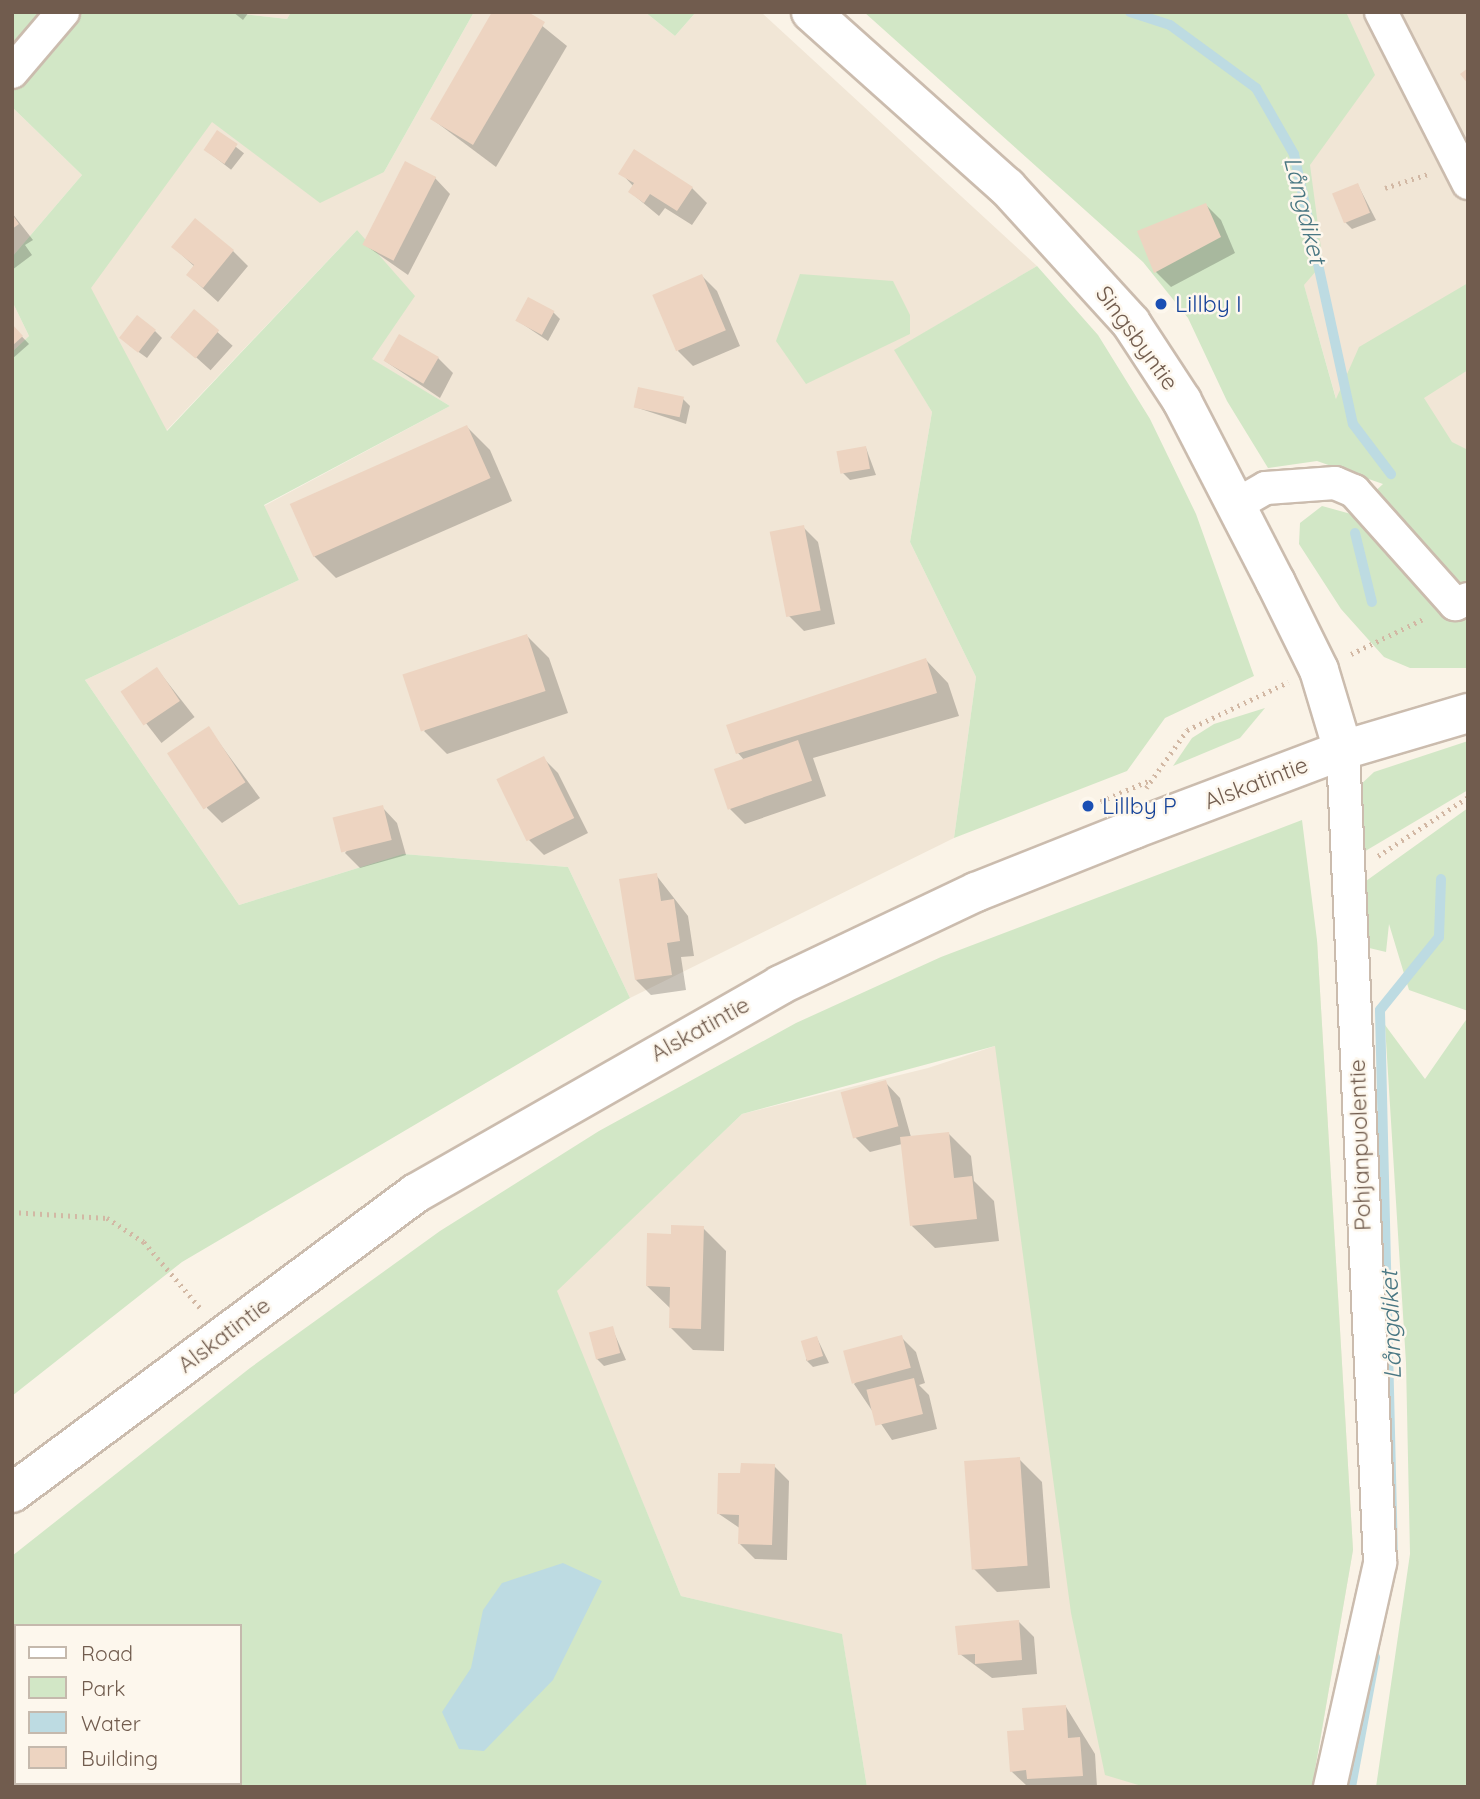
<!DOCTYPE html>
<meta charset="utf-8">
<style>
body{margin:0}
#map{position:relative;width:1480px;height:1799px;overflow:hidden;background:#faf3e7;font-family:Quicksand,sans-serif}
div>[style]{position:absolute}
.residential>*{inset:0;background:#f1e6d6}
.green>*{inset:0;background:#d2e7c6}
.water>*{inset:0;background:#bddbe2}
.shadow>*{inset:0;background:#0003;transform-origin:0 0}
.stream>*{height:10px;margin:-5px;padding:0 5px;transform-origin:5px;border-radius:5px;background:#bddbe2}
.building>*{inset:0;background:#edd4c1;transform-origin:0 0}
.path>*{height:4.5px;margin-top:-2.25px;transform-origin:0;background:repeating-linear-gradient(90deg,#d2b8a4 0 2px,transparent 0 7px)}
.roads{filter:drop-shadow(2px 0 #cbbcae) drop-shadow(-2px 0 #cbbcae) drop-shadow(0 2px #cbbcae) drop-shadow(0 -2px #cbbcae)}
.street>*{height:32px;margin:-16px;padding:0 16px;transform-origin:16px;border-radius:16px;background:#fff}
.secondary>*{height:38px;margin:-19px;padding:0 19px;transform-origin:19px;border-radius:19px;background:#fff}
.dots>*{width:19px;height:19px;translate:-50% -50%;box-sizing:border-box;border:4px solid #fdf7ed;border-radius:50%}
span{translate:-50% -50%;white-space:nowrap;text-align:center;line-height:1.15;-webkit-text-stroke:5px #fdf7ed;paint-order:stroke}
.transit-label{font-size:23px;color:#164399}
.left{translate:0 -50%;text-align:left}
.street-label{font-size:23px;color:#715c4e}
.water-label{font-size:24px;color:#497783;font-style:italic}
.frame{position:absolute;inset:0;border:14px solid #715c4e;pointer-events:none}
.legend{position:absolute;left:14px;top:1624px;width:228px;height:161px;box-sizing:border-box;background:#fdf7ed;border:2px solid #c5b9ad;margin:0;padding:9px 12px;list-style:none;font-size:21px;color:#715c4e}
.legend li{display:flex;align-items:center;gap:14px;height:35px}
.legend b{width:35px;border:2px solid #c5b9ad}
</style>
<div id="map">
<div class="residential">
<div style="clip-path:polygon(225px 12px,291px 12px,287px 19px)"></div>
<div style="clip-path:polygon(474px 12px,645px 12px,675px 36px,696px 12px,761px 12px,1037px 266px,895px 350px,932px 412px,910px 542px,976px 677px,954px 838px,630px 998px,568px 867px,403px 854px,239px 905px,85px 680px,299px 580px,264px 506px,450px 406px,371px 359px,357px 230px,166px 431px,90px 288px,212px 121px,384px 172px)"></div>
<div style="clip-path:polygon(1104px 12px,1468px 12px,1468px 519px,1345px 430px,1263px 141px)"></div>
<div style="clip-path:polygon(12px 107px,82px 175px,12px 257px)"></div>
<div style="clip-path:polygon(12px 301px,29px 336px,12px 352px)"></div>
<div style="clip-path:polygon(1317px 940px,1353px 1550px,1312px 1787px,867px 1787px,842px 1635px,681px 1596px,556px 1291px,742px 1114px,928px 1068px)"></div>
</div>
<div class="green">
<div style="clip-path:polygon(12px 12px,225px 12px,287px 19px,291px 12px,474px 12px,384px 172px,320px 203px,212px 122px,91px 288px,167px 431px,357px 230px,415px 296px,372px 359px,450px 406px,264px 505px,299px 580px,85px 680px,239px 905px,403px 854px,568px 867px,630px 998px,182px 1262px,12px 1396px,12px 352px,29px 336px,12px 301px,12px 257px,82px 175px,12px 107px)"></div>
<div style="clip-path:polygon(645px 12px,696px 12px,675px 36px)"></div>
<div style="clip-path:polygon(864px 12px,1346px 12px,1375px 75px,1310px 165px,1323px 263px,1304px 285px,1336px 399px,1359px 347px,1468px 283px,1468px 370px,1424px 398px,1452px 442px,1468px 450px,1468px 668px,1410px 668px,1384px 657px,1341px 609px,1299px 544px,1300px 523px,1322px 506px,1351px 514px,1383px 484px,1317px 461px,1268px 468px,1227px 401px,1188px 318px,1143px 262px)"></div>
<div style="clip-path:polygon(1037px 266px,1098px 335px,1150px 419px,1196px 514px,1254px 676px,1165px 718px,1127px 771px,954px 838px,976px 677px,910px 542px,932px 412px,894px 350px)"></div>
<div style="clip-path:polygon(800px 274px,893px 281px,910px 315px,910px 334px,806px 384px,776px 341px)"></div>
<div style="clip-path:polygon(1265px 708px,1240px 738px,1173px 766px,1192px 738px,1214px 724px)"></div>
<div style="clip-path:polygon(1468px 741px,1468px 790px,1357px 856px,1357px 788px,1374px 772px)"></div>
<div style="clip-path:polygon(1468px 808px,1468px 1011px,1409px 990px,1389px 924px,1386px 952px,1365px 947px,1359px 886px)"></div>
<div style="clip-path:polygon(evenodd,1302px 820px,1317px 940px,1353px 1550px,1312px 1787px,1145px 1787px,1105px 1775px,1071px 1613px,995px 1046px,742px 1114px,557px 1291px,681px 1596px,842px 1634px,867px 1787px,12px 1787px,12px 1556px,250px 1368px,440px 1231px,599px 1131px,796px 1023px,941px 957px,1302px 820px,16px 1626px,240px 1626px,240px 1783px,16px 1783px,16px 1626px)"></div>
<div style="clip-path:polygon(1468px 1017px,1468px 1787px,1376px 1787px,1410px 1554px,1406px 1363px,1385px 1025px,1425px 1079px)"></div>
</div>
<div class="water">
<div style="clip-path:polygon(563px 1563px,602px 1581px,553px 1680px,484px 1751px,459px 1749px,442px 1712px,471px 1668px,483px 1610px,502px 1583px)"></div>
</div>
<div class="shadow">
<div style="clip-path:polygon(233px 12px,249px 12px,243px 20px)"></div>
<div style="clip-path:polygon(525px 12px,567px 46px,496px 167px,432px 119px)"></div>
<div style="left:218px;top:133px;width:33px;height:21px;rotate:38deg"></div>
<div style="clip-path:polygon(621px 173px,692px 188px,707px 203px,692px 225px,665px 208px,659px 216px,630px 192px,634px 187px)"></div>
<div style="clip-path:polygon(435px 178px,450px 194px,408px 275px,365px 245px)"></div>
<div style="clip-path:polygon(1358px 185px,1376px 220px,1352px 229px,1345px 222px)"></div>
<div style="clip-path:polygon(1206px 205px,1221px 220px,1235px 253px,1171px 287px,1156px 272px,1140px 232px)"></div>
<div style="clip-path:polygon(12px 213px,33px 240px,25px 245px,32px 255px,12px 270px)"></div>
<div style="clip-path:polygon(173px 247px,233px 251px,248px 266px,218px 302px,188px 275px,195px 267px)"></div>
<div style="clip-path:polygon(702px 276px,717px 291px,740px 346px,693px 366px,678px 351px)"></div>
<div style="left:194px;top:311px;width:52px;height:33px;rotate:42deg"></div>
<div style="clip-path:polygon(553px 312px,560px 319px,548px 341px,518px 321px)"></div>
<div style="clip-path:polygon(12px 326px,29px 344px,12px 359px)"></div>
<div style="clip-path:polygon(155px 331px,162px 338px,147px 358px,129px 345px)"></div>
<div style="clip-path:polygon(438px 358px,453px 373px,440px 398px,385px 361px)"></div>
<div style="clip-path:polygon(683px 399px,690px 406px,686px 424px,635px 407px)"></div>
<div style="clip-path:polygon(467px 427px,490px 450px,512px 501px,336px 578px,313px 555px)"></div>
<div style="clip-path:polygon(866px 448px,876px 475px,850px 480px,843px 473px)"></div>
<div style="clip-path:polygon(803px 527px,818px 542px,835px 624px,804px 631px,789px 616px)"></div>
<div style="clip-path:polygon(527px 636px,549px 658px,568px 713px,447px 754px,424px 731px)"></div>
<div style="clip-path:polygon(926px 660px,948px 683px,959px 716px,813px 758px,826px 796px,745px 824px,730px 809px,745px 761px,738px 753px)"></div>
<div style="left:157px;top:669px;width:61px;height:42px;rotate:52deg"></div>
<div style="clip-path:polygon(209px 729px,260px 798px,222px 823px,207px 808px)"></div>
<div style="clip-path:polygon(543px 758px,558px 773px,588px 833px,544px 855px,529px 840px)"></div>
<div style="clip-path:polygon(382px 807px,397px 823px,406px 855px,360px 868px,345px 853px)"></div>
<div style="clip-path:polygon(656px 875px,688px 916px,694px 956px,681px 957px,686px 990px,651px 995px,636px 980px)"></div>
<div style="clip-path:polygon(885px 1082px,900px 1098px,911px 1137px,948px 1133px,971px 1156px,974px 1181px,994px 1201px,999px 1241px,935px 1248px,912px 1226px,902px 1144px,870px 1152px,855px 1137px)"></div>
<div style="clip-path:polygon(703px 1228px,726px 1251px,724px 1351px,693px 1350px,670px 1327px,671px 1309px,647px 1286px,673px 1236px)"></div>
<div style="clip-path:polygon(612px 1328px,626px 1360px,604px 1366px,597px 1359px)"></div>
<div style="clip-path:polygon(901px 1337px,916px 1352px,925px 1383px,919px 1385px,929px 1395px,937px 1429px,892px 1440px,854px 1384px)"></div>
<div style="clip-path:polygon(817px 1338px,829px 1363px,813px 1367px,806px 1360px)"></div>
<div style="clip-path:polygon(1019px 1459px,1042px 1482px,1050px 1588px,997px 1592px,974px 1569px)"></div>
<div style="clip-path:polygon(774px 1466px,789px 1481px,787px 1560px,755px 1559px,740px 1544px,741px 1529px,719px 1514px,742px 1475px)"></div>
<div style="clip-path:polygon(1019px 1622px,1034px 1637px,1037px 1674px,992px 1678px,960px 1654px)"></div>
<div style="clip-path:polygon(1066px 1707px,1095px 1754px,1097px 1787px,1027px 1786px,1011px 1771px,1025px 1732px)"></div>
</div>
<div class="stream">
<div style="left:1130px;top:12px;width:42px;rotate:18deg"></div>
<div style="left:1170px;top:25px;width:107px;rotate:36.2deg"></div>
<div style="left:1256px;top:88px;width:76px;rotate:60.1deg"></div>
<div style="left:1294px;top:154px;width:276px;rotate:77.7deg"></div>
<div style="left:1353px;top:424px;width:63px;rotate:52.8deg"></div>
<div style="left:1355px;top:533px;width:71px;rotate:76.2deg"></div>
<div style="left:1393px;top:1559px;width:549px;rotate:-91.36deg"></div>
<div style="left:1380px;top:1010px;width:94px;rotate:-51.1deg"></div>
<div style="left:1439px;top:937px;width:58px;rotate:-88deg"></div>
<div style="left:1351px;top:1787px;width:132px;rotate:-79.5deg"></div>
</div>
<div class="building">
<div style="clip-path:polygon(492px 12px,528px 12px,545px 22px,473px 145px,430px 119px)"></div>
<div style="clip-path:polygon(1468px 68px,1468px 84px,1460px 74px)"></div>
<div style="left:217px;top:130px;width:25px;height:24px;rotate:34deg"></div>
<div style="clip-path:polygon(634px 149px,693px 187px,677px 211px,650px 194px,644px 203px,628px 192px,634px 183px,618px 174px)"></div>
<div style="left:405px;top:161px;width:35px;height:94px;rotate:27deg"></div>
<div style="left:1358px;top:183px;width:32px;height:28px;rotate:68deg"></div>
<div style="clip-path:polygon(1206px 203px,1221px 237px,1154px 273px,1137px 231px)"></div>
<div style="clip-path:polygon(12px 214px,19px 224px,12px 229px)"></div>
<div style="clip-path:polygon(195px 218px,234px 250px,203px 288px,186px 275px,194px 265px,171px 247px)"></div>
<div style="left:702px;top:274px;width:61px;height:54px;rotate:67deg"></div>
<div style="left:528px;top:297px;width:30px;height:27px;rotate:28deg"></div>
<div style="left:194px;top:309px;width:33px;height:37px;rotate:40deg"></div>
<div style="left:137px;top:315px;width:24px;height:29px;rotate:38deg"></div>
<div style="clip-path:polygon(12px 324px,23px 336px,12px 346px)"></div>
<div style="left:399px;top:334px;width:46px;height:31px;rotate:30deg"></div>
<div style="left:638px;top:387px;width:47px;height:21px;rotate:12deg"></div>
<div style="left:467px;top:425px;width:58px;height:194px;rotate:66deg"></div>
<div style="left:866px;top:446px;width:23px;height:30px;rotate:80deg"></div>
<div style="left:804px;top:525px;width:87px;height:35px;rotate:79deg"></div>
<div style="left:527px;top:634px;width:60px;height:131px;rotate:72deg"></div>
<div style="clip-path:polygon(926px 658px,937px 693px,736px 754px,726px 725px)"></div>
<div style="left:157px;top:667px;width:41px;height:44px;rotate:56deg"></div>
<div style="left:209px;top:726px;width:67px;height:50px;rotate:57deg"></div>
<div style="left:798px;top:740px;width:43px;height:89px;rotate:71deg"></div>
<div style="left:544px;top:756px;width:69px;height:53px;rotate:64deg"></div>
<div style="left:383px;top:805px;width:36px;height:52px;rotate:76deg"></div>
<div style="clip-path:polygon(657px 873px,661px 901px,674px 899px,680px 941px,667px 943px,672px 975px,635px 980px,619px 879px)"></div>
<div style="left:886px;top:1080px;width:48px;height:47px;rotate:75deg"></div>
<div style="clip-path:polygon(949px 1132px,954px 1178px,972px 1176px,977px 1219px,910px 1226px,900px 1137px)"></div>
<div style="clip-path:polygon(671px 1225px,704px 1226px,701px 1329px,669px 1328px,670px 1287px,646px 1286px,647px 1233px,671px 1234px)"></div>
<div style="left:613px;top:1326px;width:28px;height:25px;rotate:75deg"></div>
<div style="left:902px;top:1335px;width:34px;height:61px;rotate:75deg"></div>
<div style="left:817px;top:1336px;width:21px;height:17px;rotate:73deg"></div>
<div style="left:914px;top:1378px;width:37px;height:49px;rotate:76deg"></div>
<div style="left:1020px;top:1457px;width:109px;height:56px;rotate:86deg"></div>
<div style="clip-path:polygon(741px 1463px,775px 1464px,772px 1545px,738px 1544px,739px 1515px,717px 1514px,718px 1473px,740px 1473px)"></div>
<div style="clip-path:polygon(1019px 1620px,1022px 1660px,975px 1664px,975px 1654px,958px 1655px,955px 1626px)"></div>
<div style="clip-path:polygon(1066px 1705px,1068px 1738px,1080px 1737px,1083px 1776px,1027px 1779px,1026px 1770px,1010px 1772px,1007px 1731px,1024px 1730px,1022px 1708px)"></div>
</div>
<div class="path">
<div style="left:1385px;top:188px;width:45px;rotate:-18deg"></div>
<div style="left:1351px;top:654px;width:82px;rotate:-25.9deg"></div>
<div style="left:1146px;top:788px;width:71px;rotate:-54.7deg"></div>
<div style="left:1187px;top:730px;width:112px;rotate:-25.4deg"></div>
<div style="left:1094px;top:804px;width:59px;rotate:-23.1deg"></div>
<div style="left:1378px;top:856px;width:108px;rotate:-33.2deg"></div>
<div style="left:12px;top:1212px;width:95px;rotate:3.6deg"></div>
<div style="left:107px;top:1218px;width:44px;rotate:33deg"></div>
<div style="left:144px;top:1242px;width:89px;rotate:49.5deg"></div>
</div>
<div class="roads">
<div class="street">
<div style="left:1381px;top:12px;width:192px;rotate:63deg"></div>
<div style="left:12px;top:72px;width:79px;rotate:-49.6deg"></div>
<div style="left:1236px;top:505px;width:34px;rotate:-30deg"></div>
<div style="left:1266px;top:488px;width:69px;rotate:-4.1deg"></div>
<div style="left:1335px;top:483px;width:21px;rotate:23deg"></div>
<div style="left:1354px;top:491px;width:152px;rotate:48.2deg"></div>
<div style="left:1455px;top:604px;width:14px;rotate:-21deg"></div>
<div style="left:1330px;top:1787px;width:230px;rotate:-77.4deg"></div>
<div style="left:1380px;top:1563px;width:814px;rotate:-92.61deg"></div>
</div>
<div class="secondary">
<div style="left:811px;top:12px;width:263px;rotate:41.8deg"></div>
<div style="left:1007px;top:187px;width:184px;rotate:47.6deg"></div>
<div style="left:1131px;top:323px;width:93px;rotate:56.8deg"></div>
<div style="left:1182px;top:401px;width:203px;rotate:62.7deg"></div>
<div style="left:1275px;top:581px;width:99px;rotate:63.7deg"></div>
<div style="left:1319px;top:670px;width:84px;rotate:73.3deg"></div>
<div style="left:12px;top:1493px;width:503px;rotate:-36.6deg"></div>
<div style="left:416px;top:1193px;width:419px;rotate:-29.7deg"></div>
<div style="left:780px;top:985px;width:217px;rotate:-25.4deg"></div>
<div style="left:976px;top:892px;width:170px;rotate:-21.7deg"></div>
<div style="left:1134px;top:829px;width:223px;rotate:-20.7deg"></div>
<div style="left:1343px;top:750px;width:130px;rotate:-16.5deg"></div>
</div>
</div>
<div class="dots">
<div style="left:1161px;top:304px;background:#1a4fb4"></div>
<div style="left:1088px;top:806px;background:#1a4fb4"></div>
</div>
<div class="transit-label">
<span class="left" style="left:1175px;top:304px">Lillby I</span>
<span class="left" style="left:1102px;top:806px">Lillby P</span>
</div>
<div class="street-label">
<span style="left:1137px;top:338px;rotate:54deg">Singsbyntie</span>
<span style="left:1256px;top:783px;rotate:-21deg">Alskatintie</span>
<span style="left:700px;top:1029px;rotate:-29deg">Alskatintie</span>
<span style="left:1360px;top:1145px;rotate:-92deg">Pohjanpuolentie</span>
<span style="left:224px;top:1335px;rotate:-37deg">Alskatintie</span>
</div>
<div class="water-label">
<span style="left:1305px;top:210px;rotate:76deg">Långdiket</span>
<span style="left:1391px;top:1325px;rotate:-92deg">Långdiket</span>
</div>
<div class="frame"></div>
<ul class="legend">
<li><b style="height:9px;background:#fff"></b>Road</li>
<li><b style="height:19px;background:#d2e7c6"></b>Park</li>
<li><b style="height:19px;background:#bddbe2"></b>Water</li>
<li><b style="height:19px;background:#edd4c1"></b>Building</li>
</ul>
</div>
